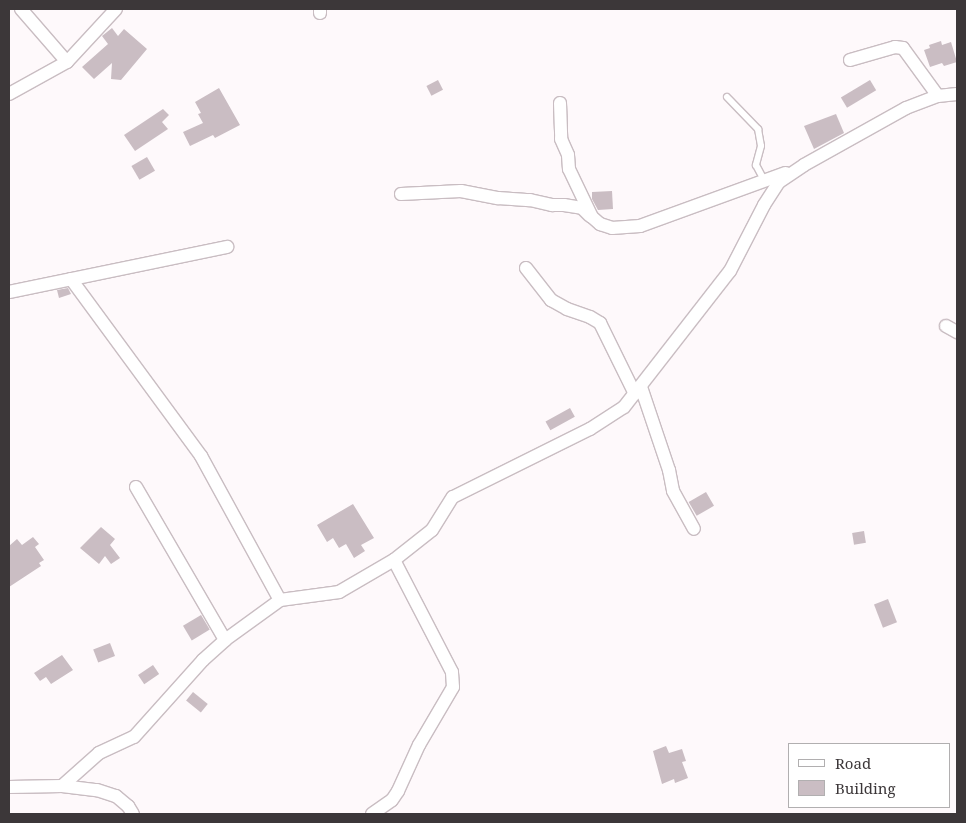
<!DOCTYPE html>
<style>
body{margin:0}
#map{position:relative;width:966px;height:823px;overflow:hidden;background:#fef9fb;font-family:"Noto Serif",serif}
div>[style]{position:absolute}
.building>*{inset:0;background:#cabdc3;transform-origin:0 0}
.roads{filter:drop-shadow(1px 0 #c9bdc2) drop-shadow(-1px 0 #c9bdc2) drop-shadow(0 1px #c9bdc2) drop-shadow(0 -1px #c9bdc2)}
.lane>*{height:6px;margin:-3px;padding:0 3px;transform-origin:3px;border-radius:3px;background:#fff}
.street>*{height:12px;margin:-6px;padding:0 6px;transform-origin:6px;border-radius:6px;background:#fff}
span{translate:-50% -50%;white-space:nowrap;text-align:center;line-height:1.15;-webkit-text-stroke:4px #fff;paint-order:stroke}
.frame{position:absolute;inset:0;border:10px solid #3c3739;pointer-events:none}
.legend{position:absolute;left:788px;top:743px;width:162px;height:65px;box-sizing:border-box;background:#fff;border:1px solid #b1afb0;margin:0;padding:6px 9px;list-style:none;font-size:15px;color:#3c3739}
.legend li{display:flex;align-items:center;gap:10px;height:25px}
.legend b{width:25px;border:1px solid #b1afb0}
</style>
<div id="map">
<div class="building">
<div style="clip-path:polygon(112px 28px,118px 36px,124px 29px,147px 49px,121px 80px,111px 79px,112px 63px,94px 79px,82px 67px,108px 44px,102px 36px)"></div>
<div style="clip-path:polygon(941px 41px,942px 45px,951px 42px,957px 62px,944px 66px,942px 63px,930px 67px,924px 50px,930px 48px,929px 45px)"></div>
<div style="left:438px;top:80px;width:11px;height:13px;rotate:63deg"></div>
<div style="left:870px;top:80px;width:12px;height:34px;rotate:59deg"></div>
<div style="clip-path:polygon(219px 88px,240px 125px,215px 138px,213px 135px,190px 146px,183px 132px,203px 123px,198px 114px,201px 113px,195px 102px)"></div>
<div style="clip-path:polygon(163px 109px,169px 115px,162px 122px,168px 129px,135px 151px,124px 135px)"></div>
<div style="clip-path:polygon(836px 114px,844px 133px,814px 149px,804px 126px)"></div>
<div style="left:147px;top:157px;width:16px;height:18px;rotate:60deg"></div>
<div style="clip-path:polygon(612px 191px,613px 209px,598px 210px,592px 199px,592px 192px)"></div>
<div style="clip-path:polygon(68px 288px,71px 294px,59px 298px,57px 290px)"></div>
<div style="left:570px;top:408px;width:10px;height:28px;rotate:61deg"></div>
<div style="left:706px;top:492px;width:16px;height:20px;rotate:60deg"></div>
<div style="clip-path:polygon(353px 504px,374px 538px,361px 545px,365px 551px,354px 558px,346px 544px,339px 548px,333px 538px,327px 542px,317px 525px)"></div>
<div style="clip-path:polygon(101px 527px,115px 539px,110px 545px,120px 558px,111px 564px,105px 556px,99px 564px,80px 548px)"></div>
<div style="left:864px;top:531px;width:12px;height:12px;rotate:81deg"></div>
<div style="clip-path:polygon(33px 537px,39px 544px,35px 547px,44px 560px,39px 563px,41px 566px,9px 587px,9px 546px,17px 539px,22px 545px)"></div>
<div style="left:888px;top:599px;width:25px;height:15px;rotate:69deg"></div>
<div style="left:201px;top:615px;width:17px;height:21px;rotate:59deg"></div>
<div style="left:110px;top:643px;width:14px;height:18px;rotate:69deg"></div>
<div style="clip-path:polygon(62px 655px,73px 670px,51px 684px,46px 677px,40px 681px,34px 673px)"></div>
<div style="left:153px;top:665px;width:11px;height:18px;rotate:56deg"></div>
<div style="left:193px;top:692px;width:19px;height:11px;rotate:39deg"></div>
<div style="clip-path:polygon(666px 746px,669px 753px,682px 749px,686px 761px,682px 762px,688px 778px,675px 783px,674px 779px,662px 784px,653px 751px)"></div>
</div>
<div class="roads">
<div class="lane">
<div style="left:727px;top:97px;width:45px;rotate:45.9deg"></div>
<div style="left:758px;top:129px;width:17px;rotate:80deg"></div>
<div style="left:761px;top:146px;width:20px;rotate:105deg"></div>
<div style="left:756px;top:165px;width:19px;rotate:62deg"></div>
</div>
<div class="street">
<div style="left:21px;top:9px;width:70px;rotate:49deg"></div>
<div style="left:320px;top:13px;width:4px;rotate:-90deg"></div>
<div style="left:850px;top:60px;width:47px;rotate:-16.1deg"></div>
<div style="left:895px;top:47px;width:8px;rotate:7deg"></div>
<div style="left:903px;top:48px;width:59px;rotate:53.9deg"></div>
<div style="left:9px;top:94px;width:66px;rotate:-28.9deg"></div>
<div style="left:67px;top:62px;width:72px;rotate:-47.2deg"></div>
<div style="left:560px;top:103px;width:36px;rotate:88deg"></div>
<div style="left:561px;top:139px;width:17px;rotate:66deg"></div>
<div style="left:568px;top:155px;width:14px;rotate:86deg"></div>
<div style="left:569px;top:169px;width:53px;rotate:64.4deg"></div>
<div style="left:592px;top:217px;width:11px;rotate:41deg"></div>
<div style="left:600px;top:224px;width:13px;rotate:18deg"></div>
<div style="left:612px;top:228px;width:28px;rotate:-4deg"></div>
<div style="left:640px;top:226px;width:155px;rotate:-20deg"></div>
<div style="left:401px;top:194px;width:60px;rotate:-2.9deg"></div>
<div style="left:461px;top:191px;width:38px;rotate:11deg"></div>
<div style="left:498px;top:198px;width:32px;rotate:4deg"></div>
<div style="left:530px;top:200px;width:23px;rotate:13deg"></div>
<div style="left:552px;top:205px;width:12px"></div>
<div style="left:564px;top:205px;width:18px;rotate:9deg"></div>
<div style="left:582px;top:208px;width:11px;rotate:45deg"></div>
<div style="left:526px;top:268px;width:41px;rotate:52deg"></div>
<div style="left:551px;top:300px;width:18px;rotate:29deg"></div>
<div style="left:567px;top:309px;width:24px;rotate:19deg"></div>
<div style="left:590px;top:317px;width:12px;rotate:31deg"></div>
<div style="left:600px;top:323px;width:79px;rotate:63.8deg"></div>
<div style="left:71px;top:279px;width:220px;rotate:53.7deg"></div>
<div style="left:201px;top:456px;width:164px;rotate:61.3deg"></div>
<div style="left:9px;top:292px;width:223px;rotate:-11.7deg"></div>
<div style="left:946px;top:326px;width:13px;rotate:29deg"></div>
<div style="left:641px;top:387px;width:88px;rotate:71.4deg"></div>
<div style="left:669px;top:470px;width:21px;rotate:79deg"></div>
<div style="left:673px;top:491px;width:43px;rotate:61.1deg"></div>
<div style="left:136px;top:487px;width:177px;rotate:59.8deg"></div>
<div style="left:62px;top:786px;width:50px;rotate:-41.7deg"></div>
<div style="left:99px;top:753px;width:38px;rotate:-25deg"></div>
<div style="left:134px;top:737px;width:103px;rotate:-48.1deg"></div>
<div style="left:203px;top:660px;width:30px;rotate:-42deg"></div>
<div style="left:225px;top:640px;width:68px;rotate:-36deg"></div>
<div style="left:280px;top:600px;width:60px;rotate:-7.7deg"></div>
<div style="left:339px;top:592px;width:64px;rotate:-30.2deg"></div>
<div style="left:394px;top:560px;width:48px;rotate:-38.3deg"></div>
<div style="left:432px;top:530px;width:39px;rotate:-58deg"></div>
<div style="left:453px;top:497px;width:153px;rotate:-26.4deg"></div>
<div style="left:590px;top:429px;width:40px;rotate:-32.9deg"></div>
<div style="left:624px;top:407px;width:172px;rotate:-52.1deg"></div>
<div style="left:730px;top:271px;width:74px;rotate:-62.7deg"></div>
<div style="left:764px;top:205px;width:27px;rotate:-57deg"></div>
<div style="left:779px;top:182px;width:30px;rotate:-34deg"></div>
<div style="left:804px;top:165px;width:117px;rotate:-29.2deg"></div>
<div style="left:906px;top:108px;width:34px;rotate:-21deg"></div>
<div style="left:938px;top:96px;width:19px;rotate:-6deg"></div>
<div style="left:9px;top:787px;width:53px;rotate:-1.1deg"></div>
<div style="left:62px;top:786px;width:35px;rotate:7deg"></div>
<div style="left:97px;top:790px;width:20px;rotate:18deg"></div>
<div style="left:116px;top:796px;width:16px;rotate:40deg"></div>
<div style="left:128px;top:806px;width:9px;rotate:58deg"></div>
<div style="left:372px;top:814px;width:24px;rotate:-35deg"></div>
<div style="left:392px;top:800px;width:11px;rotate:-56deg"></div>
<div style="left:398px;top:791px;width:51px;rotate:-65.5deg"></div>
<div style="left:419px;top:745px;width:67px;rotate:-59.6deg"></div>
<div style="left:453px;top:687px;width:15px;rotate:-94deg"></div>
<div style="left:452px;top:672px;width:126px;rotate:-117.4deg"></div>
</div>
</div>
<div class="frame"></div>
<ul class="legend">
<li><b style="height:6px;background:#fff"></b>Road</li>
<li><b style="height:14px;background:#cabdc3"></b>Building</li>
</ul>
</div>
